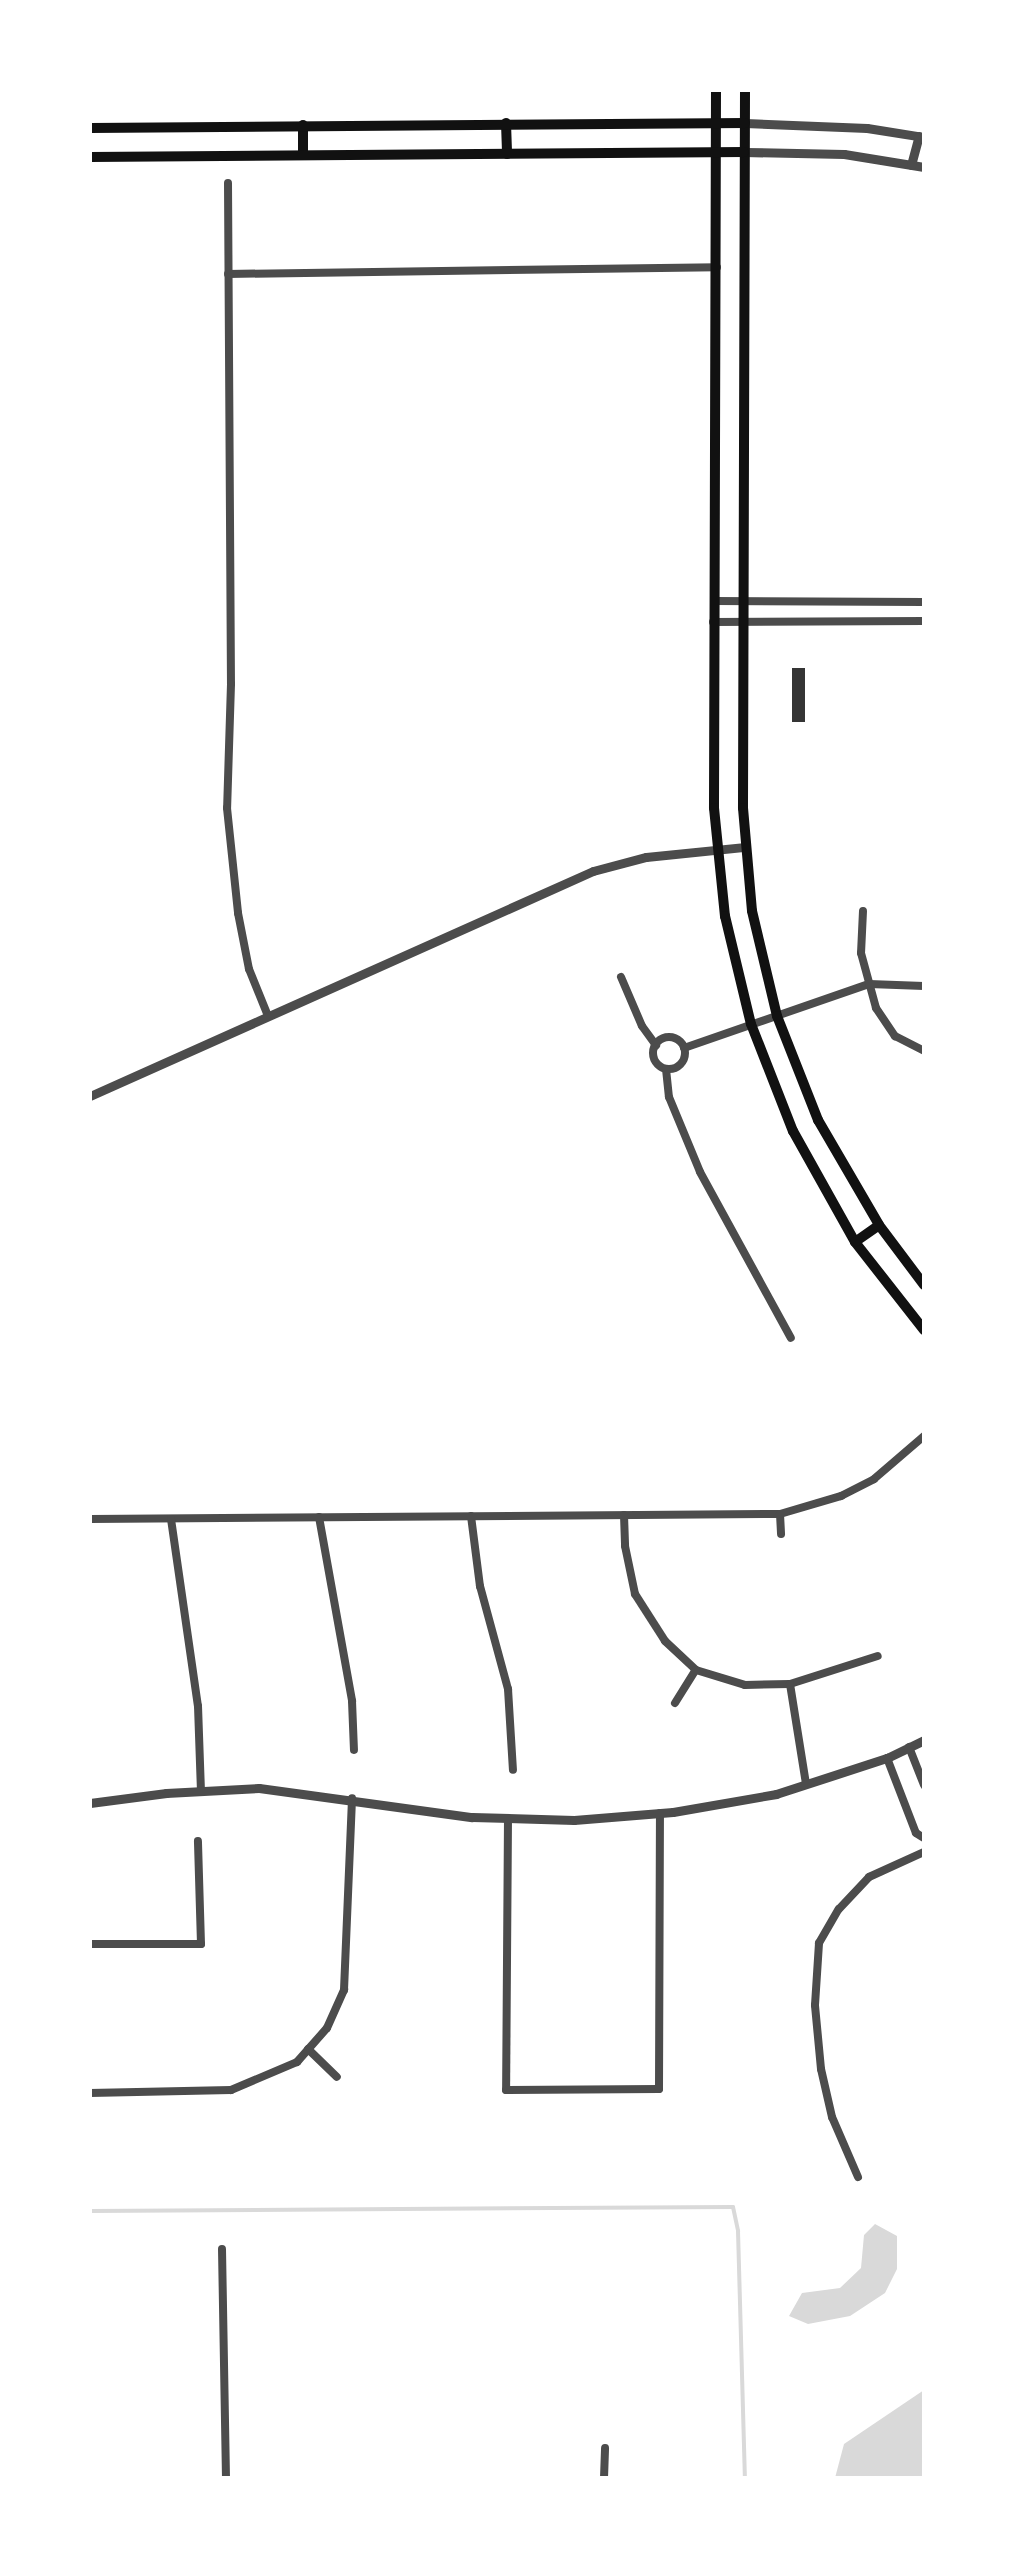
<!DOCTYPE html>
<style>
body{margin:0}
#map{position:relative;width:1014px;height:2568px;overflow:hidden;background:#fff;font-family:"Source Sans 3",sans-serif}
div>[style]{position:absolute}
.water>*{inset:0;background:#d9d9d9}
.stream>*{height:4px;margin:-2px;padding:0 2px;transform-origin:2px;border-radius:2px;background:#d9d9d9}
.building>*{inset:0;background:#353535;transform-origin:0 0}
.minor>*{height:8px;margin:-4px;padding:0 4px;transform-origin:4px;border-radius:4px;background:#4c4c4c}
.minor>.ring{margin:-4px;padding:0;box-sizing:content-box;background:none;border:8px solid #4c4c4c;border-radius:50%}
.tertiary>*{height:9px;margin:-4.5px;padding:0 4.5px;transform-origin:4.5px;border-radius:4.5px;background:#4c4c4c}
.secondary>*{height:10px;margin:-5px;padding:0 5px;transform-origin:5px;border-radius:5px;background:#111}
span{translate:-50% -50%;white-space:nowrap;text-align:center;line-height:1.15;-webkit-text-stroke:10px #fff;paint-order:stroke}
.frame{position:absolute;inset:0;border:92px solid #fff;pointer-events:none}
</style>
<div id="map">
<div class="water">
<div style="clip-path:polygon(875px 2224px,897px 2236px,897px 2269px,885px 2293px,850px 2316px,808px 2324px,789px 2316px,802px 2293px,840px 2288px,861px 2268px,864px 2235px)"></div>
<div style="clip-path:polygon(924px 2390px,924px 2478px,835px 2478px,844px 2444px)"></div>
</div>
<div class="stream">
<div style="left:90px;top:2211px;width:643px;rotate:-0.36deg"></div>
<div style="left:733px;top:2207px;width:25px;rotate:78deg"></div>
<div style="left:738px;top:2231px;width:247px;rotate:88.4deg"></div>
</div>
<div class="building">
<div style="left:792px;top:668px;width:13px;height:54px"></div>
</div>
<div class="minor">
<div style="left:228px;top:183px;width:501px;rotate:89.66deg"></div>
<div style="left:231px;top:684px;width:124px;rotate:91.8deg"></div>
<div style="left:227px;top:808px;width:106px;rotate:84deg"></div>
<div style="left:238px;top:913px;width:57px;rotate:78.9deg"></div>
<div style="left:249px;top:969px;width:51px;rotate:68deg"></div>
<div style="left:228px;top:274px;width:489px;rotate:-0.8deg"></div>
<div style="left:714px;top:601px;width:210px;rotate:0.3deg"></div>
<div style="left:713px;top:622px;width:211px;rotate:-0.3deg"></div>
<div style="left:863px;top:911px;width:42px;rotate:92.7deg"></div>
<div style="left:861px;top:953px;width:57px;rotate:74.7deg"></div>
<div style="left:876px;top:1008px;width:34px;rotate:56deg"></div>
<div style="left:895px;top:1036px;width:33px;rotate:27deg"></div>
<div style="left:621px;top:977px;width:53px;rotate:66.8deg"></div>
<div style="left:642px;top:1026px;width:24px;rotate:54deg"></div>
<div class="ring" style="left:653px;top:1037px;width:24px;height:24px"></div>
<div style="left:684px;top:1048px;width:196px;rotate:-19.1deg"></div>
<div style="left:869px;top:984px;width:55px;rotate:2.1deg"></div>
<div style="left:666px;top:1069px;width:28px;rotate:84deg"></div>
<div style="left:669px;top:1097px;width:81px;rotate:67.5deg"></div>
<div style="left:700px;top:1172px;width:189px;rotate:61.3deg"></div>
<div style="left:780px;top:1514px;width:20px;rotate:87deg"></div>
<div style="left:624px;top:1515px;width:31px;rotate:88deg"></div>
<div style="left:625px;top:1546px;width:49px;rotate:78.2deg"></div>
<div style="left:635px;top:1594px;width:56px;rotate:57.4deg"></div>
<div style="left:665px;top:1641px;width:42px;rotate:43.1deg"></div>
<div style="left:696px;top:1670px;width:51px;rotate:17deg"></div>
<div style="left:745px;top:1685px;width:45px;rotate:-1.3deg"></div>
<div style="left:790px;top:1684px;width:92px;rotate:-17.7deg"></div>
<div style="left:471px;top:1516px;width:71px;rotate:82.7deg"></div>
<div style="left:480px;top:1586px;width:107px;rotate:74.8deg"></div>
<div style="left:508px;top:1689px;width:81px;rotate:86.5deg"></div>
<div style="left:319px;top:1517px;width:187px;rotate:79.8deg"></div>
<div style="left:352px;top:1701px;width:49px;rotate:87.7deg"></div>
<div style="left:90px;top:1519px;width:690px;rotate:-0.42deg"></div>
<div style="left:780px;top:1514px;width:64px;rotate:-16.4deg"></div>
<div style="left:841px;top:1496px;width:37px;rotate:-27deg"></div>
<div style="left:874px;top:1479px;width:66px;rotate:-40.7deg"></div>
<div style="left:171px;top:1519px;width:189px;rotate:81.8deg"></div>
<div style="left:198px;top:1706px;width:85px;rotate:88deg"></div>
<div style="left:790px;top:1684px;width:101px;rotate:80.9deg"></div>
<div style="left:675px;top:1703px;width:39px;rotate:-58deg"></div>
<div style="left:909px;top:1747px;width:41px;rotate:68.5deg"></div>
<div style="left:887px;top:1758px;width:80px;rotate:68.9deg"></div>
<div style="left:916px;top:1833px;width:9px;rotate:32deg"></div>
<div style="left:508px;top:1818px;width:272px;rotate:90.4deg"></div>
<div style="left:506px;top:2090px;width:153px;rotate:-0.4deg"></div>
<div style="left:659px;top:2089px;width:276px;rotate:-89.8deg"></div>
<div style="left:90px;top:1944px;width:111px"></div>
<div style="left:201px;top:1944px;width:103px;rotate:-91.7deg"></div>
<div style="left:308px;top:2049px;width:40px;rotate:44deg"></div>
<div style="left:90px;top:2093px;width:141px;rotate:-1.2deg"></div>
<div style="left:231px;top:2090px;width:72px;rotate:-23deg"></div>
<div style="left:297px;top:2062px;width:45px;rotate:-48.6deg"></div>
<div style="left:327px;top:2028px;width:42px;rotate:-65.9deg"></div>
<div style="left:344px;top:1990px;width:192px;rotate:-87.6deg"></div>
<div style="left:858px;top:2177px;width:65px;rotate:-113.4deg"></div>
<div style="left:832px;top:2117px;width:49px;rotate:-102.9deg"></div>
<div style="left:821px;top:2069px;width:64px;rotate:-95.4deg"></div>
<div style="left:815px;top:2005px;width:62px;rotate:-86.3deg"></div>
<div style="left:819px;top:1943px;width:39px;rotate:-60deg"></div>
<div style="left:839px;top:1909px;width:44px;rotate:-46.8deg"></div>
<div style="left:869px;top:1877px;width:60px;rotate:-24.4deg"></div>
<div style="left:222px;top:2249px;width:229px;rotate:89deg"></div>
<div style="left:604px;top:2478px;width:30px;rotate:-88deg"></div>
</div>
<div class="tertiary">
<div style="left:745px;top:123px;width:122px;rotate:2.3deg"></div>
<div style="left:867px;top:128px;width:58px;rotate:9deg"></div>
<div style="left:744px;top:152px;width:100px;rotate:1.1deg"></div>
<div style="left:844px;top:154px;width:81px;rotate:9.2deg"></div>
<div style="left:911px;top:165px;width:30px;rotate:-75deg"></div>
<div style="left:90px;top:1096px;width:551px;rotate:-24.1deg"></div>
<div style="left:593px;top:871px;width:55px;rotate:-14.8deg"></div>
<div style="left:646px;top:857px;width:100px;rotate:-5.8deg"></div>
<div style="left:90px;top:1803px;width:77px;rotate:-7.5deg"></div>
<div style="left:166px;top:1793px;width:93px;rotate:-3.1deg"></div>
<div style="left:259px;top:1788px;width:215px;rotate:7.8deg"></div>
<div style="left:472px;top:1817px;width:102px;rotate:1.7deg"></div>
<div style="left:574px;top:1820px;width:99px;rotate:-4.6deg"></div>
<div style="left:673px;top:1812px;width:105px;rotate:-9.9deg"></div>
<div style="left:776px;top:1794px;width:117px;rotate:-18deg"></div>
<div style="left:887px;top:1758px;width:41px;rotate:-25.9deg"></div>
</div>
<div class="secondary">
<div style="left:716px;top:90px;width:718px;rotate:90.16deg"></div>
<div style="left:714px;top:808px;width:109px;rotate:84.2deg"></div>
<div style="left:725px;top:916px;width:111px;rotate:76.5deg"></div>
<div style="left:751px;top:1024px;width:115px;rotate:68.6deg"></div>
<div style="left:793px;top:1131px;width:127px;rotate:60.8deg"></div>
<div style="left:855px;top:1242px;width:112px;rotate:51.9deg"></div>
<div style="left:745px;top:90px;width:718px;rotate:90.16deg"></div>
<div style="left:743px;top:808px;width:103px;rotate:85deg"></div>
<div style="left:752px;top:911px;width:108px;rotate:76.6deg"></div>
<div style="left:777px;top:1016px;width:112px;rotate:68.5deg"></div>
<div style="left:818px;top:1120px;width:121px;rotate:59.8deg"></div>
<div style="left:879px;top:1225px;width:75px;rotate:53.1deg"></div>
<div style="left:506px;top:123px;width:31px;rotate:88deg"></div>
<div style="left:303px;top:125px;width:30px;rotate:90deg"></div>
<div style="left:90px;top:128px;width:655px;rotate:-0.44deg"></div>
<div style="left:90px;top:157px;width:654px;rotate:-0.44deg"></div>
<div style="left:855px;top:1242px;width:29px;rotate:-35deg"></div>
</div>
<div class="frame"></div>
</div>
